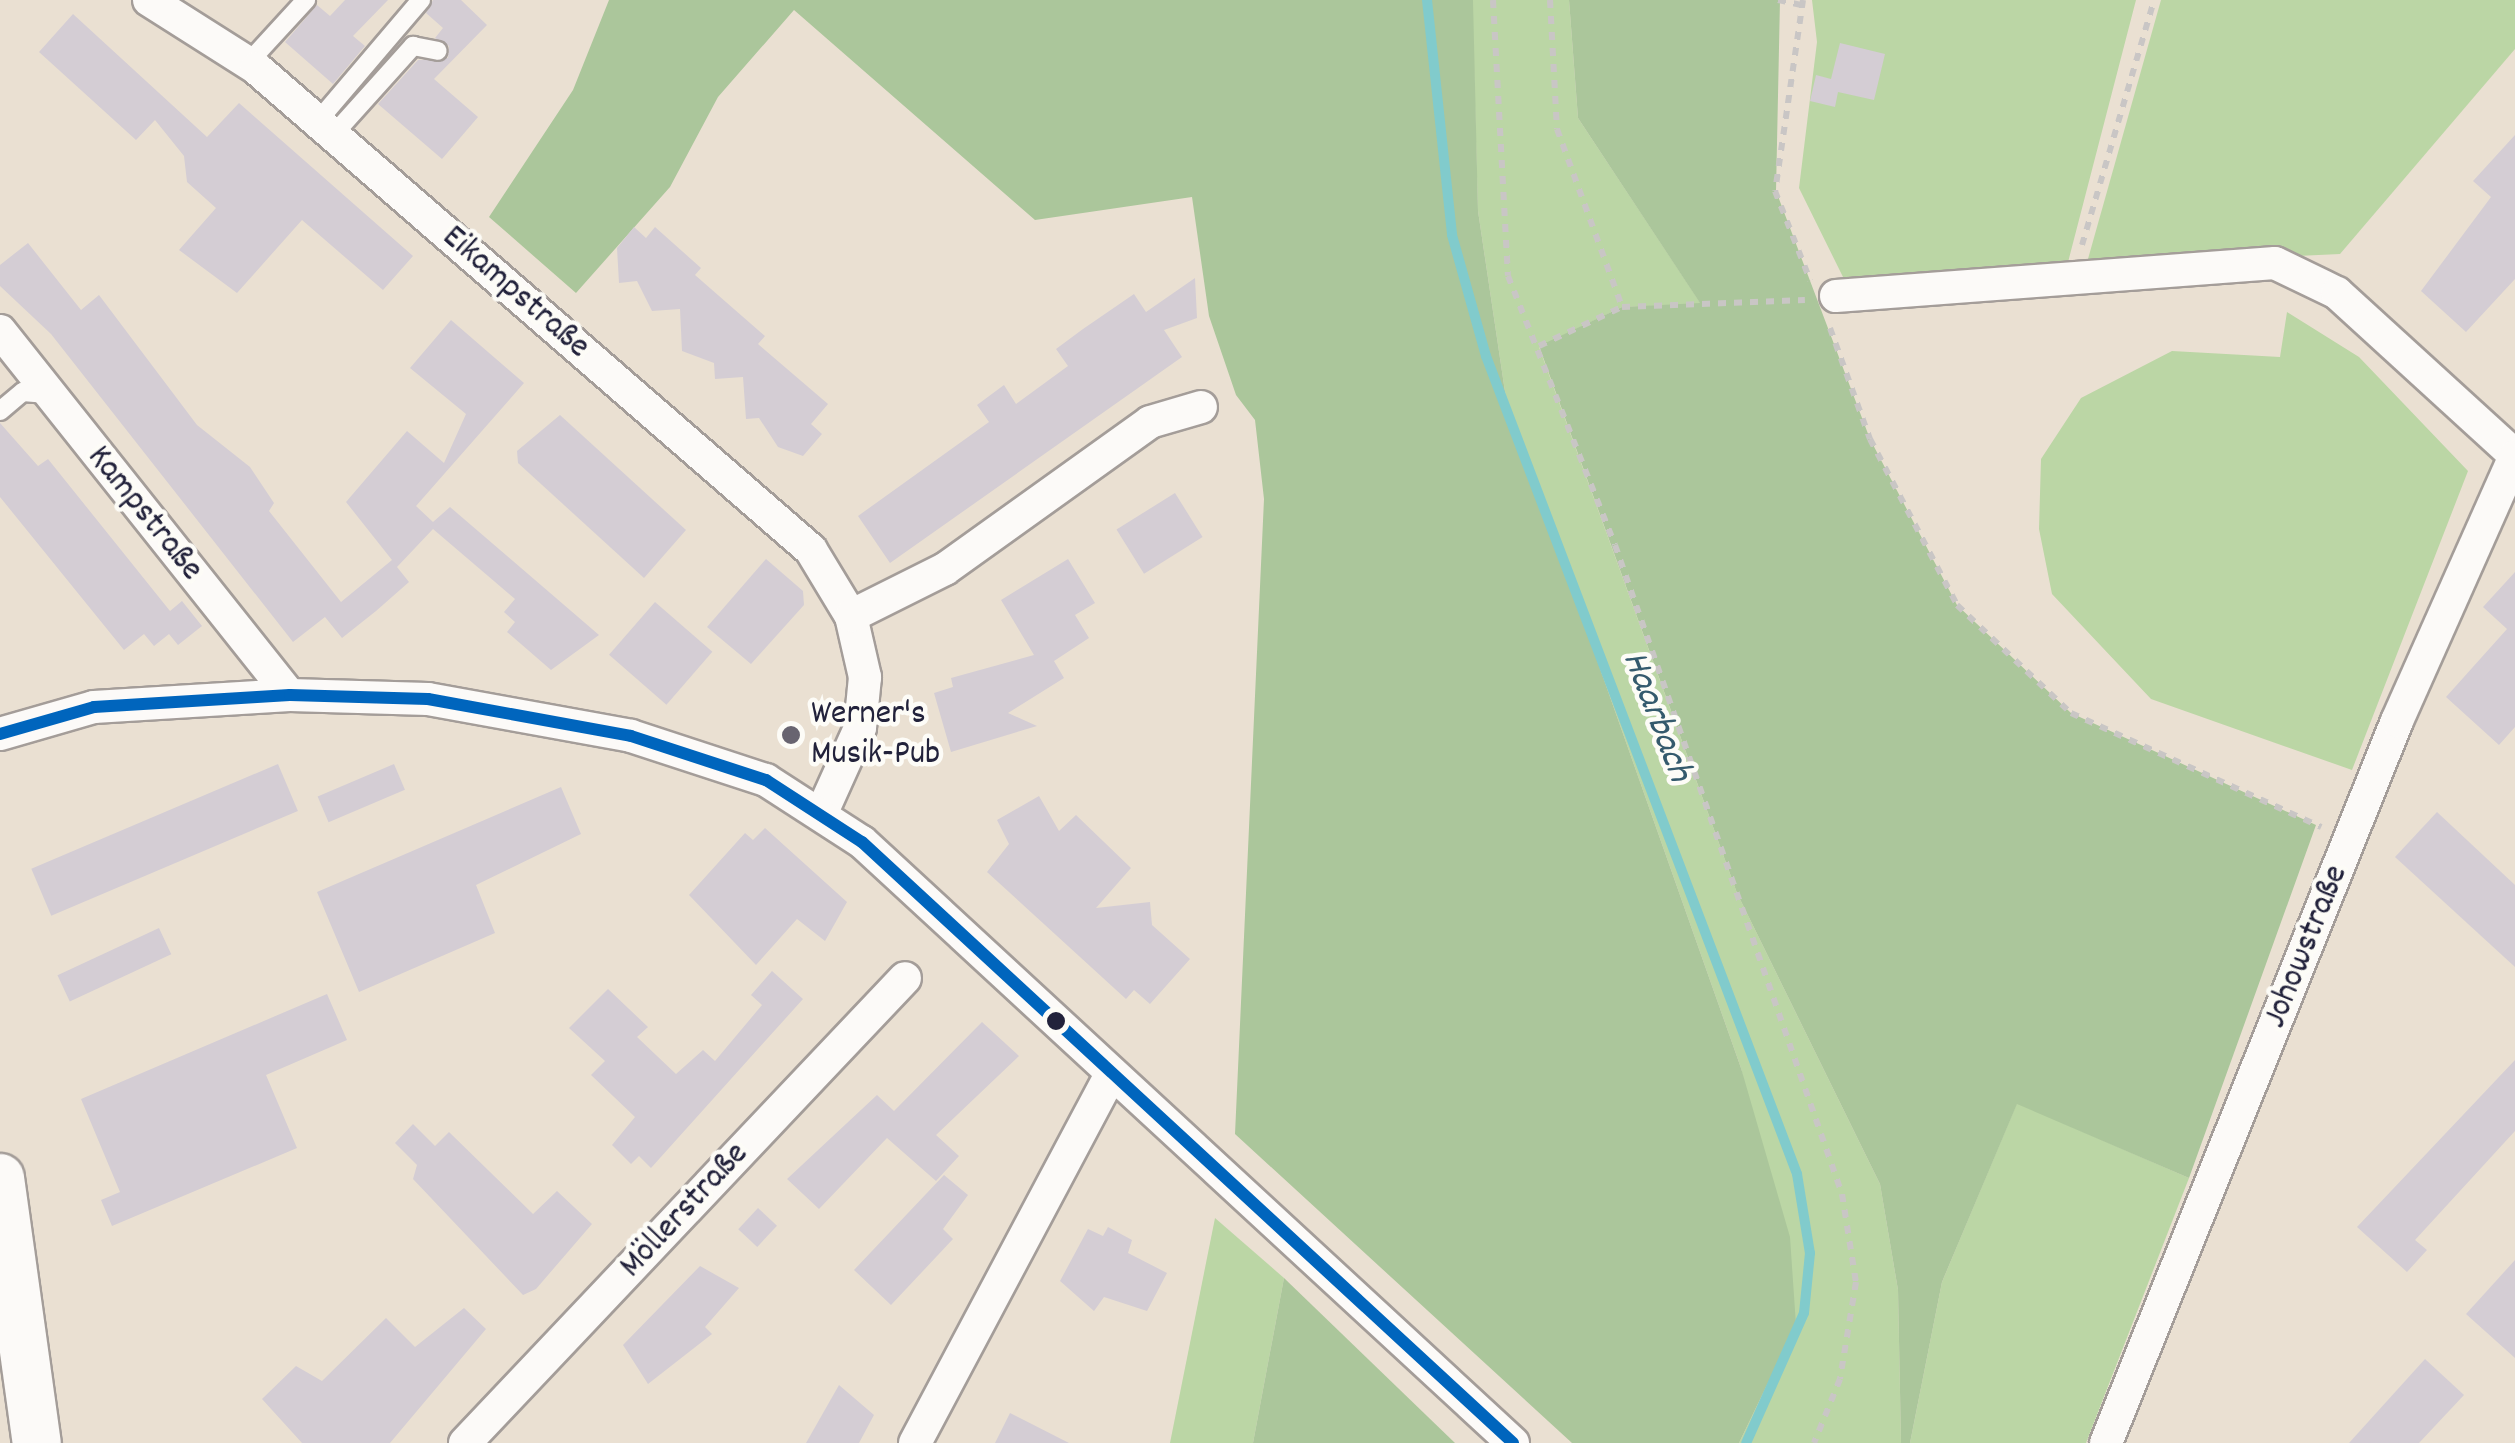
<!DOCTYPE html>
<meta charset="utf-8">
<style>
body{margin:0}
#map{position:relative;width:2515px;height:1443px;overflow:hidden;background:#eae0d2;font-family:Dekko,sans-serif}
div>[style]{position:absolute}
.green>*{inset:0;background:#bbd6a5}
.forest>*{inset:0;background:#abc69b}
.stream>*{height:10px;margin:-5px;padding:0 5px;transform-origin:5px;border-radius:5px;background:#81cbcc}
.building>*{inset:0;background:#d4cdd4;transform-origin:0 0}
.path>*{height:6px;margin-top:-3px;transform-origin:0;background:repeating-linear-gradient(90deg,#c9c6c5 0 8px,transparent 0 16px)}
.roads{filter:drop-shadow(2px 0 #a49d99) drop-shadow(-2px 0 #a49d99) drop-shadow(0 2px #a49d99) drop-shadow(0 -2px #a49d99)}
.lane>*{height:18px;margin:-9px;padding:0 9px;transform-origin:9px;border-radius:9px;background:#fcfaf8}
.street>*{height:32px;margin:-16px;padding:0 16px;transform-origin:16px;border-radius:16px;background:#fcfaf8}
.secondary>*{height:48px;margin:-24px;padding:0 24px;transform-origin:24px;border-radius:24px;background:#fcfaf8}
.bus-1>*{height:12px;margin:-6px;padding:0 6px;transform-origin:6px;border-radius:6px;background:#0065bd}
.dots>*{width:28px;height:28px;translate:-50% -50%;box-sizing:border-box;border:5px solid #fdfcf7;border-radius:50%}
span{translate:-50% -50%;white-space:nowrap;text-align:center;line-height:1.15;-webkit-text-stroke:9px #fdfcf7;paint-order:stroke}
.street-label{font-size:35px;color:#22223b}
.poi-label{font-size:35px;color:#22223b}
.left{translate:0 -50%;text-align:left}
.water-label{font-size:38px;color:#345a6d;font-style:italic}
</style>
<div id="map">
<div class="green">
<div style="clip-path:polygon(1472px 0,1569px 0,1578px 118px,1701px 304px,1622px 307px,1539px 347px,1737px 893px,1880px 1184px,1898px 1290px,1901px 1443px,1739px 1443px,1796px 1325px,1741px 1068px,1507px 405px,1478px 211px)"></div>
<div style="clip-path:polygon(1812px 0,2136px 0,2066px 270px,1844px 279px,1799px 188px,1817px 42px)"></div>
<div style="clip-path:polygon(2161px 0,2515px 0,2515px 49px,2340px 254px,2086px 266px)"></div>
<div style="clip-path:polygon(2287px 312px,2359px 357px,2468px 471px,2352px 770px,2151px 699px,2052px 594px,2039px 529px,2041px 459px,2081px 398px,2172px 351px,2280px 357px)"></div>
<div style="clip-path:polygon(2017px 1103px,2189px 1178px,2086px 1443px,1910px 1443px,1942px 1282px)"></div>
<div style="clip-path:polygon(1215px 1218px,1284px 1278px,1253px 1443px,1170px 1443px)"></div>
</div>
<div class="forest">
<div style="clip-path:polygon(609px 0,1473px 0,1478px 211px,1507px 405px,1741px 1068px,1790px 1237px,1796px 1325px,1739px 1443px,1572px 1443px,1235px 1134px,1264px 499px,1255px 420px,1236px 395px,1209px 316px,1192px 197px,1035px 220px,794px 10px,718px 97px,670px 187px,576px 293px,489px 217px,573px 90px)"></div>
<div style="clip-path:polygon(1569px 0,1780px 0,1776px 191px,1870px 439px,1957px 605px,2071px 713px,2316px 825px,2189px 1178px,2017px 1104px,1942px 1282px,1910px 1443px,1901px 1443px,1898px 1290px,1880px 1184px,1737px 893px,1539px 346px,1622px 307px,1700px 303px,1578px 118px)"></div>
<div style="clip-path:polygon(1284px 1278px,1455px 1443px,1253px 1443px)"></div>
</div>
<div class="stream">
<div style="left:1427px;top:0;width:236px;rotate:83.9deg"></div>
<div style="left:1452px;top:235px;width:126px;rotate:74.3deg"></div>
<div style="left:1486px;top:356px;width:875px;rotate:69.18deg"></div>
<div style="left:1797px;top:1174px;width:80px;rotate:80.7deg"></div>
<div style="left:1810px;top:1253px;width:60px;rotate:95.7deg"></div>
<div style="left:1804px;top:1313px;width:142px;rotate:114deg"></div>
</div>
<div class="building">
<div style="clip-path:polygon(345px 0,388px 0,353px 36px,365px 46px,333px 84px,285px 42px,317px 5px,330px 16px)"></div>
<div style="clip-path:polygon(433px 0,461px 0,487px 25px,434px 79px,478px 117px,442px 159px,378px 104px,418px 60px,448px 58px,449px 46px,435px 38px,443px 28px,426px 13px)"></div>
<div style="clip-path:polygon(73px 14px,207px 137px,239px 103px,413px 256px,383px 290px,302px 220px,237px 293px,179px 250px,216px 208px,187px 182px,184px 156px,155px 120px,136px 140px,39px 52px)"></div>
<div style="clip-path:polygon(1840px 43px,1885px 54px,1874px 100px,1838px 92px,1835px 107px,1810px 101px,1816px 75px,1831px 79px)"></div>
<div style="clip-path:polygon(2515px 135px,2515px 279px,2466px 332px,2421px 291px,2491px 197px,2473px 181px)"></div>
<div style="clip-path:polygon(634px 227px,646px 238px,655px 227px,701px 268px,695px 275px,765px 336px,758px 344px,828px 404px,811px 424px,822px 434px,803px 456px,778px 447px,759px 418px,746px 419px,743px 377px,715px 379px,714px 363px,682px 351px,680px 309px,652px 311px,637px 281px,619px 283px,617px 248px)"></div>
<div style="clip-path:polygon(28px 243px,81px 310px,99px 295px,197px 425px,250px 467px,274px 503px,269px 511px,341px 602px,392px 560px,346px 502px,407px 431px,444px 463px,466px 414px,410px 368px,451px 320px,524px 383px,416px 506px,433px 522px,450px 507px,599px 635px,551px 670px,507px 632px,515px 622px,504px 612px,515px 599px,433px 529px,397px 567px,409px 582px,376px 611px,342px 638px,325px 617px,293px 642px,51px 334px,0 286px,0 265px)"></div>
<div style="clip-path:polygon(1195px 278px,1197px 318px,1164px 330px,1182px 357px,890px 563px,858px 516px,989px 422px,977px 405px,1004px 385px,1016px 404px,1068px 366px,1056px 349px,1083px 329px,1134px 294px,1146px 312px)"></div>
<div style="clip-path:polygon(560px 415px,686px 530px,644px 578px,518px 463px,517px 451px)"></div>
<div style="clip-path:polygon(0 423px,38px 466px,48px 459px,170px 611px,182px 601px,202px 626px,178px 645px,169px 634px,154px 646px,144px 634px,124px 650px,0 497px)"></div>
<div style="left:1175px;top:493px;width:52px;height:69px;rotate:58deg"></div>
<div style="clip-path:polygon(766px 559px,803px 591px,804px 605px,751px 664px,707px 627px)"></div>
<div style="clip-path:polygon(1068px 559px,1095px 603px,1075px 615px,1089px 638px,1054px 661px,1064px 678px,1008px 713px,1037px 726px,951px 752px,934px 693px,953px 687px,951px 678px,1034px 655px,1001px 600px)"></div>
<div style="clip-path:polygon(2515px 572px,2515px 727px,2499px 745px,2446px 697px,2507px 629px,2483px 607px)"></div>
<div style="left:655px;top:602px;width:76px;height:70px;rotate:41deg"></div>
<div style="left:278px;top:764px;width:51px;height:268px;rotate:67deg"></div>
<div style="left:394px;top:764px;width:28px;height:83px;rotate:67deg"></div>
<div style="clip-path:polygon(561px 787px,581px 834px,476px 885px,495px 933px,359px 992px,317px 892px)"></div>
<div style="clip-path:polygon(1039px 796px,1059px 831px,1076px 815px,1131px 868px,1096px 908px,1150px 902px,1152px 925px,1190px 959px,1150px 1004px,1134px 990px,1126px 999px,987px 872px,1009px 844px,997px 820px)"></div>
<div style="clip-path:polygon(2437px 812px,2515px 885px,2515px 967px,2395px 857px)"></div>
<div style="clip-path:polygon(765px 828px,847px 902px,825px 941px,797px 919px,756px 965px,689px 895px,745px 833px,753px 840px)"></div>
<div style="left:159px;top:928px;width:29px;height:112px;rotate:65deg"></div>
<div style="clip-path:polygon(772px 971px,803px 999px,651px 1168px,639px 1156px,631px 1164px,612px 1145px,635px 1117px,591px 1075px,605px 1061px,569px 1028px,608px 989px,648px 1027px,637px 1037px,676px 1074px,703px 1050px,715px 1061px,762px 1005px,751px 995px)"></div>
<div style="clip-path:polygon(327px 994px,347px 1040px,266px 1075px,297px 1148px,112px 1226px,101px 1200px,120px 1192px,81px 1099px)"></div>
<div style="clip-path:polygon(982px 1022px,1019px 1056px,936px 1135px,959px 1156px,936px 1181px,887px 1138px,819px 1209px,787px 1179px,877px 1095px,894px 1111px)"></div>
<div style="clip-path:polygon(2515px 1060px,2515px 1131px,2415px 1240px,2427px 1250px,2407px 1272px,2357px 1227px)"></div>
<div style="clip-path:polygon(413px 1124px,435px 1146px,449px 1132px,533px 1214px,557px 1191px,592px 1224px,536px 1289px,523px 1295px,413px 1179px,417px 1165px,395px 1143px)"></div>
<div style="clip-path:polygon(944px 1175px,968px 1195px,943px 1229px,953px 1239px,891px 1305px,854px 1270px)"></div>
<div style="left:758px;top:1208px;width:26px;height:29px;rotate:43deg"></div>
<div style="clip-path:polygon(1108px 1227px,1132px 1240px,1128px 1253px,1167px 1273px,1147px 1311px,1104px 1297px,1094px 1311px,1060px 1281px,1088px 1229px,1103px 1236px)"></div>
<div style="clip-path:polygon(2515px 1260px,2515px 1358px,2466px 1314px)"></div>
<div style="clip-path:polygon(700px 1266px,739px 1288px,705px 1327px,712px 1334px,648px 1384px,623px 1345px)"></div>
<div style="clip-path:polygon(464px 1308px,486px 1329px,390px 1443px,302px 1443px,262px 1399px,296px 1366px,322px 1381px,386px 1318px,415px 1347px)"></div>
<div style="clip-path:polygon(2425px 1359px,2464px 1395px,2419px 1443px,2349px 1443px)"></div>
<div style="clip-path:polygon(839px 1385px,874px 1415px,859px 1443px,806px 1443px)"></div>
<div style="clip-path:polygon(1010px 1413px,1069px 1443px,995px 1443px)"></div>
</div>
<div class="path">
<div style="left:1493px;top:0;width:276px;rotate:86.9deg"></div>
<div style="left:1508px;top:276px;width:289px;rotate:68.3deg"></div>
<div style="left:1615px;top:545px;width:688px;rotate:70.72deg"></div>
<div style="left:1842px;top:1194px;width:89px;rotate:81deg"></div>
<div style="left:1856px;top:1282px;width:98px;rotate:99.4deg"></div>
<div style="left:1840px;top:1379px;width:69px;rotate:112.1deg"></div>
<div style="left:1550px;top:0;width:129px;rotate:86.9deg"></div>
<div style="left:1557px;top:129px;width:189px;rotate:69.9deg"></div>
<div style="left:1778px;top:0;width:25px;rotate:12deg"></div>
<div style="left:1803px;top:0;width:193px;rotate:98.3deg"></div>
<div style="left:1775px;top:191px;width:96px;rotate:68.5deg"></div>
<div style="left:2082px;top:245px;width:255px;rotate:-73.6deg"></div>
<div style="left:1830px;top:328px;width:118px;rotate:70.2deg"></div>
<div style="left:1870px;top:439px;width:187px;rotate:62.3deg"></div>
<div style="left:1957px;top:605px;width:157px;rotate:43.5deg"></div>
<div style="left:2071px;top:713px;width:275px;rotate:24.5deg"></div>
<div style="left:1539px;top:346px;width:92px;rotate:-25.2deg"></div>
<div style="left:1622px;top:307px;width:183px;rotate:-2.2deg"></div>
</div>
<div class="roads">
<div class="lane">
<div style="left:248px;top:63px;width:86px;rotate:-47.4deg"></div>
<div style="left:318px;top:121px;width:159px;rotate:-49.6deg"></div>
<div style="left:333px;top:135px;width:120px;rotate:-48deg"></div>
<div style="left:413px;top:46px;width:25px;rotate:11deg"></div>
<div style="left:0;top:411px;width:30px;rotate:-40deg"></div>
<div style="left:23px;top:392px;width:21px;rotate:5deg"></div>
</div>
<div class="street">
<div style="left:149px;top:0;width:127px;rotate:32.4deg"></div>
<div style="left:256px;top:68px;width:735px;rotate:40.97deg"></div>
<div style="left:811px;top:550px;width:77px;rotate:58.8deg"></div>
<div style="left:851px;top:616px;width:63px;rotate:77.1deg"></div>
<div style="left:865px;top:677px;width:51px;rotate:95.6deg"></div>
<div style="left:860px;top:728px;width:92px;rotate:114.3deg"></div>
<div style="left:1836px;top:296px;width:440px;rotate:-4.3deg"></div>
<div style="left:2275px;top:263px;width:69px;rotate:25.8deg"></div>
<div style="left:2337px;top:293px;width:236px;rotate:42.4deg"></div>
<div style="left:0;top:331px;width:465px;rotate:51.5deg"></div>
<div style="left:851px;top:616px;width:105px;rotate:-26.6deg"></div>
<div style="left:945px;top:569px;width:252px;rotate:-35.6deg"></div>
<div style="left:1150px;top:422px;width:53px;rotate:-16.4deg"></div>
<div style="left:0;top:734px;width:98px;rotate:-16deg"></div>
<div style="left:94px;top:707px;width:196px;rotate:-3.5deg"></div>
<div style="left:290px;top:695px;width:138px;rotate:1.7deg"></div>
<div style="left:428px;top:699px;width:206px;rotate:10.3deg"></div>
<div style="left:631px;top:736px;width:142px;rotate:18.1deg"></div>
<div style="left:766px;top:780px;width:114px;rotate:32.9deg"></div>
<div style="left:862px;top:842px;width:886px;rotate:42.71deg"></div>
<div style="left:465px;top:1443px;width:640px;rotate:-46.58deg"></div>
<div style="left:915px;top:1443px;width:419px;rotate:-62deg"></div>
<div style="left:2106px;top:1443px;width:778px;rotate:-68.05deg"></div>
<div style="left:2397px;top:721px;width:290px;rotate:-66deg"></div>
</div>
<div class="secondary">
<div style="left:0;top:1178px;width:268px;rotate:82.1deg"></div>
</div>
</div>
<div class="bus-1">
<div style="left:0;top:734px;width:98px;rotate:-16deg"></div>
<div style="left:94px;top:707px;width:196px;rotate:-3.5deg"></div>
<div style="left:290px;top:695px;width:138px;rotate:1.7deg"></div>
<div style="left:428px;top:699px;width:206px;rotate:10.3deg"></div>
<div style="left:631px;top:736px;width:142px;rotate:18.1deg"></div>
<div style="left:766px;top:780px;width:114px;rotate:32.9deg"></div>
<div style="left:862px;top:842px;width:886px;rotate:42.71deg"></div>
</div>
<div class="dots">
<div style="left:791px;top:735px;background:#686470"></div>
<div style="left:1056px;top:1021px;background:#22223b"></div>
</div>
<div class="street-label">
<span style="left:515px;top:293px;rotate:41deg">Eikampstraße</span>
<span style="left:144px;top:514px;rotate:51deg">Kampstraße</span>
<span style="left:2307px;top:947px;rotate:-68deg">Johowstraße</span>
<span style="left:685px;top:1211px;rotate:-47deg">Möllerstraße</span>
</div>
<div class="poi-label">
<span class="left" style="left:811px;top:735px">Werner's<br>Musik-Pub</span>
</div>
<div class="water-label">
<span style="left:1655px;top:717px;rotate:69deg">Haarbach</span>
</div>
</div>
